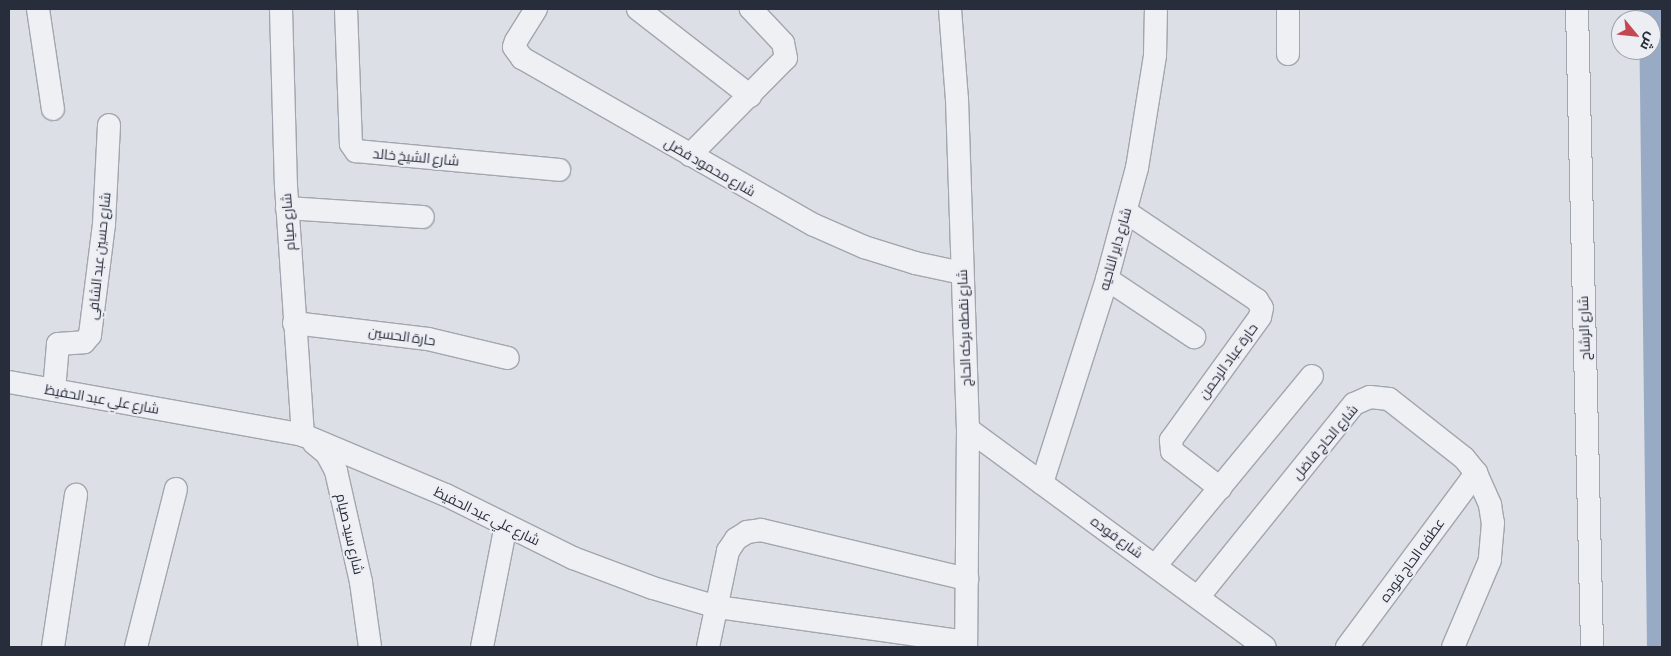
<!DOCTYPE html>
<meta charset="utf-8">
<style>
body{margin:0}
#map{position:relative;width:1671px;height:656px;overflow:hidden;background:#dcdfe6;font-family:"Asap Condensed",Cairo,sans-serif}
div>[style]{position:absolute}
.canal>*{height:29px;margin:-14.5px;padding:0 14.5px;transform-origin:14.5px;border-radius:14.5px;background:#99abc4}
.roads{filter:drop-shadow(1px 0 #a2a6af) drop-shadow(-1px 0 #a2a6af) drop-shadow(0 1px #a2a6af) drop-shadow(0 -1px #a2a6af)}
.minor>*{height:22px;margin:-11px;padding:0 11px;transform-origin:11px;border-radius:11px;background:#eff0f4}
span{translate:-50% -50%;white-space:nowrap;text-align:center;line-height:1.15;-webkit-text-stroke:4px #eceef3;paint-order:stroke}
.street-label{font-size:14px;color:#272d3b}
.frame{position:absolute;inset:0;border:10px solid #272d3b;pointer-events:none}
.north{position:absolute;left:1611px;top:10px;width:50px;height:50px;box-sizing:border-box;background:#eceef3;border:1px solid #9da1a9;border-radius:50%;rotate:118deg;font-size:14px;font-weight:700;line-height:20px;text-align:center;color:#272d3b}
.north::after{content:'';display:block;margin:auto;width:18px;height:22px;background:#c54752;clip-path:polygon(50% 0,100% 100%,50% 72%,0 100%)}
</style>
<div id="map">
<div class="canal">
<div style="left:1653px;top:9px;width:638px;rotate:89.28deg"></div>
</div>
<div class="roads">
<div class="minor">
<div style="left:38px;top:9px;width:101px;rotate:81.5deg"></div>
<div style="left:281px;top:9px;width:177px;rotate:88.4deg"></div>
<div style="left:286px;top:186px;width:250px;rotate:86.1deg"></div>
<div style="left:346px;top:9px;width:135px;rotate:87.9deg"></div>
<div style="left:351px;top:144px;width:9px;rotate:54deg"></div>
<div style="left:356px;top:151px;width:204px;rotate:5.3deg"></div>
<div style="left:536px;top:9px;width:38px;rotate:122deg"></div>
<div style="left:516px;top:41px;width:6px;rotate:108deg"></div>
<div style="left:514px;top:47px;width:14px;rotate:54deg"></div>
<div style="left:522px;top:58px;width:336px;rotate:29.8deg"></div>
<div style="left:814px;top:225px;width:55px;rotate:23.7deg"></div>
<div style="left:864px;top:247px;width:53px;rotate:17.4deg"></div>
<div style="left:915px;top:263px;width:48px;rotate:12deg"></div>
<div style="left:638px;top:9px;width:142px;rotate:37.8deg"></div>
<div style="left:950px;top:9px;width:90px;rotate:85.6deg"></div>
<div style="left:957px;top:99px;width:330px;rotate:88.1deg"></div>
<div style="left:968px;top:429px;width:218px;rotate:90.5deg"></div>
<div style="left:1577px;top:9px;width:638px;rotate:88.65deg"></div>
<div style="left:1288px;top:54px;width:45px;rotate:-90deg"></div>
<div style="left:690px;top:155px;width:136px;rotate:-45.3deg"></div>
<div style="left:786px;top:58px;width:15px;rotate:-101deg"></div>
<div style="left:783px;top:43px;width:47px;rotate:-133.3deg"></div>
<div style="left:287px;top:208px;width:136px;rotate:3.8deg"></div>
<div style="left:1126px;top:212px;width:158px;rotate:33.9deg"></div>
<div style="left:1257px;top:300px;width:9px;rotate:58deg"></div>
<div style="left:1262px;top:308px;width:9px;rotate:103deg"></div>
<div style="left:1260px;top:317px;width:152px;rotate:125.9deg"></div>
<div style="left:1171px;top:440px;width:11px;rotate:85deg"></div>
<div style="left:1172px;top:451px;width:61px;rotate:37.6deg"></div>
<div style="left:1107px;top:279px;width:105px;rotate:33.7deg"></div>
<div style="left:294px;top:323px;width:135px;rotate:6.8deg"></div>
<div style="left:428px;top:339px;width:82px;rotate:13.4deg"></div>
<div style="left:9px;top:382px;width:299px;rotate:10.2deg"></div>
<div style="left:303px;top:435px;width:155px;rotate:22.8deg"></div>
<div style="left:446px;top:495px;width:142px;rotate:26.4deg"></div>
<div style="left:573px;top:558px;width:85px;rotate:20.6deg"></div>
<div style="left:653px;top:588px;width:67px;rotate:16.5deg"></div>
<div style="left:717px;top:607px;width:251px;rotate:8deg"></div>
<div style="left:54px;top:390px;width:46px;rotate:-85deg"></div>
<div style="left:58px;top:344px;width:26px;rotate:-4deg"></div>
<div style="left:84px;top:342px;width:9px;rotate:-49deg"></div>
<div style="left:90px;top:335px;width:112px;rotate:-82.8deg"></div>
<div style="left:104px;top:224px;width:99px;rotate:-87.1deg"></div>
<div style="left:968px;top:429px;width:368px;rotate:36.3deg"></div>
<div style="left:314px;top:443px;width:17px;rotate:40deg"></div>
<div style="left:327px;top:454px;width:19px;rotate:62deg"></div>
<div style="left:336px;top:471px;width:114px;rotate:77.3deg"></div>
<div style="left:361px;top:582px;width:66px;rotate:82.1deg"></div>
<div style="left:1042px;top:483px;width:214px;rotate:-72.3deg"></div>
<div style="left:1107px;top:279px;width:115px;rotate:-74.9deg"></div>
<div style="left:1137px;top:168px;width:114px;rotate:-80.9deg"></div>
<div style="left:1155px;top:55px;width:46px;rotate:-88.8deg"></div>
<div style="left:1156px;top:565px;width:245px;rotate:-50.5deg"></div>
<div style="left:1199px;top:596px;width:247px;rotate:-51.1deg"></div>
<div style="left:1354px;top:404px;width:17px;rotate:-24deg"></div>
<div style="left:1370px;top:397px;width:19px;rotate:6deg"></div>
<div style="left:1389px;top:399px;width:95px;rotate:38.2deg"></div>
<div style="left:1464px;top:458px;width:19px;rotate:51deg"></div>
<div style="left:1476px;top:473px;width:35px;rotate:66deg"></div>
<div style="left:1490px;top:505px;width:18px;rotate:81deg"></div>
<div style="left:1493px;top:523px;width:37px;rotate:95deg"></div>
<div style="left:1490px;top:560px;width:95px;rotate:113deg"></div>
<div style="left:53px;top:647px;width:154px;rotate:-81.4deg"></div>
<div style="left:136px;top:647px;width:163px;rotate:-75.8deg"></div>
<div style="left:482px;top:647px;width:124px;rotate:-78.9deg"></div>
<div style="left:708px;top:647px;width:98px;rotate:-78.2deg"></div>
<div style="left:728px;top:551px;width:14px;rotate:-56deg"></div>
<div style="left:736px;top:539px;width:13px;rotate:-32deg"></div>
<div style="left:747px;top:532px;width:14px;rotate:-8deg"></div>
<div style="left:761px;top:530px;width:212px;rotate:13.4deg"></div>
<div style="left:1347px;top:647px;width:217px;rotate:-53.4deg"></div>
</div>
</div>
<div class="street-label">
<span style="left:416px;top:157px;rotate:5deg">شارع الشيخ خالد</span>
<span style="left:710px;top:167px;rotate:30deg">شارع محمود فضل</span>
<span style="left:288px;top:222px;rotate:-94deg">شارع صيام</span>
<span style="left:1115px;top:249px;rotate:-74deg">شارع داير الناحيه</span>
<span style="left:99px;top:256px;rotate:-84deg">شارع حسين عبد الشافي</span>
<span style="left:964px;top:328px;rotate:-92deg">شارع نقطه بركه الحاج</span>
<span style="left:1584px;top:328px;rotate:-92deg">شارع الرشاح</span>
<span style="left:402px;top:336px;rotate:8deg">حارة الحسين</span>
<span style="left:1228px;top:361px;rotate:-54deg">حارة عباد الرحمن</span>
<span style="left:102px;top:399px;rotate:10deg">شارع علي عبد الحفيظ</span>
<span style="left:1325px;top:442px;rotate:-50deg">شارع الحاج فاضل</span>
<span style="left:487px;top:516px;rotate:26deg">شارع علي عبد الحفيظ</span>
<span style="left:350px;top:534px;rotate:77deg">شارع سيد صيام</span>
<span style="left:1117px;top:537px;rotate:36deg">شارع فوده</span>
<span style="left:1412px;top:560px;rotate:-54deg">عطفه الحاج فوده</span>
</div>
<div class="frame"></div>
<div class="north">ش</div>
</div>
